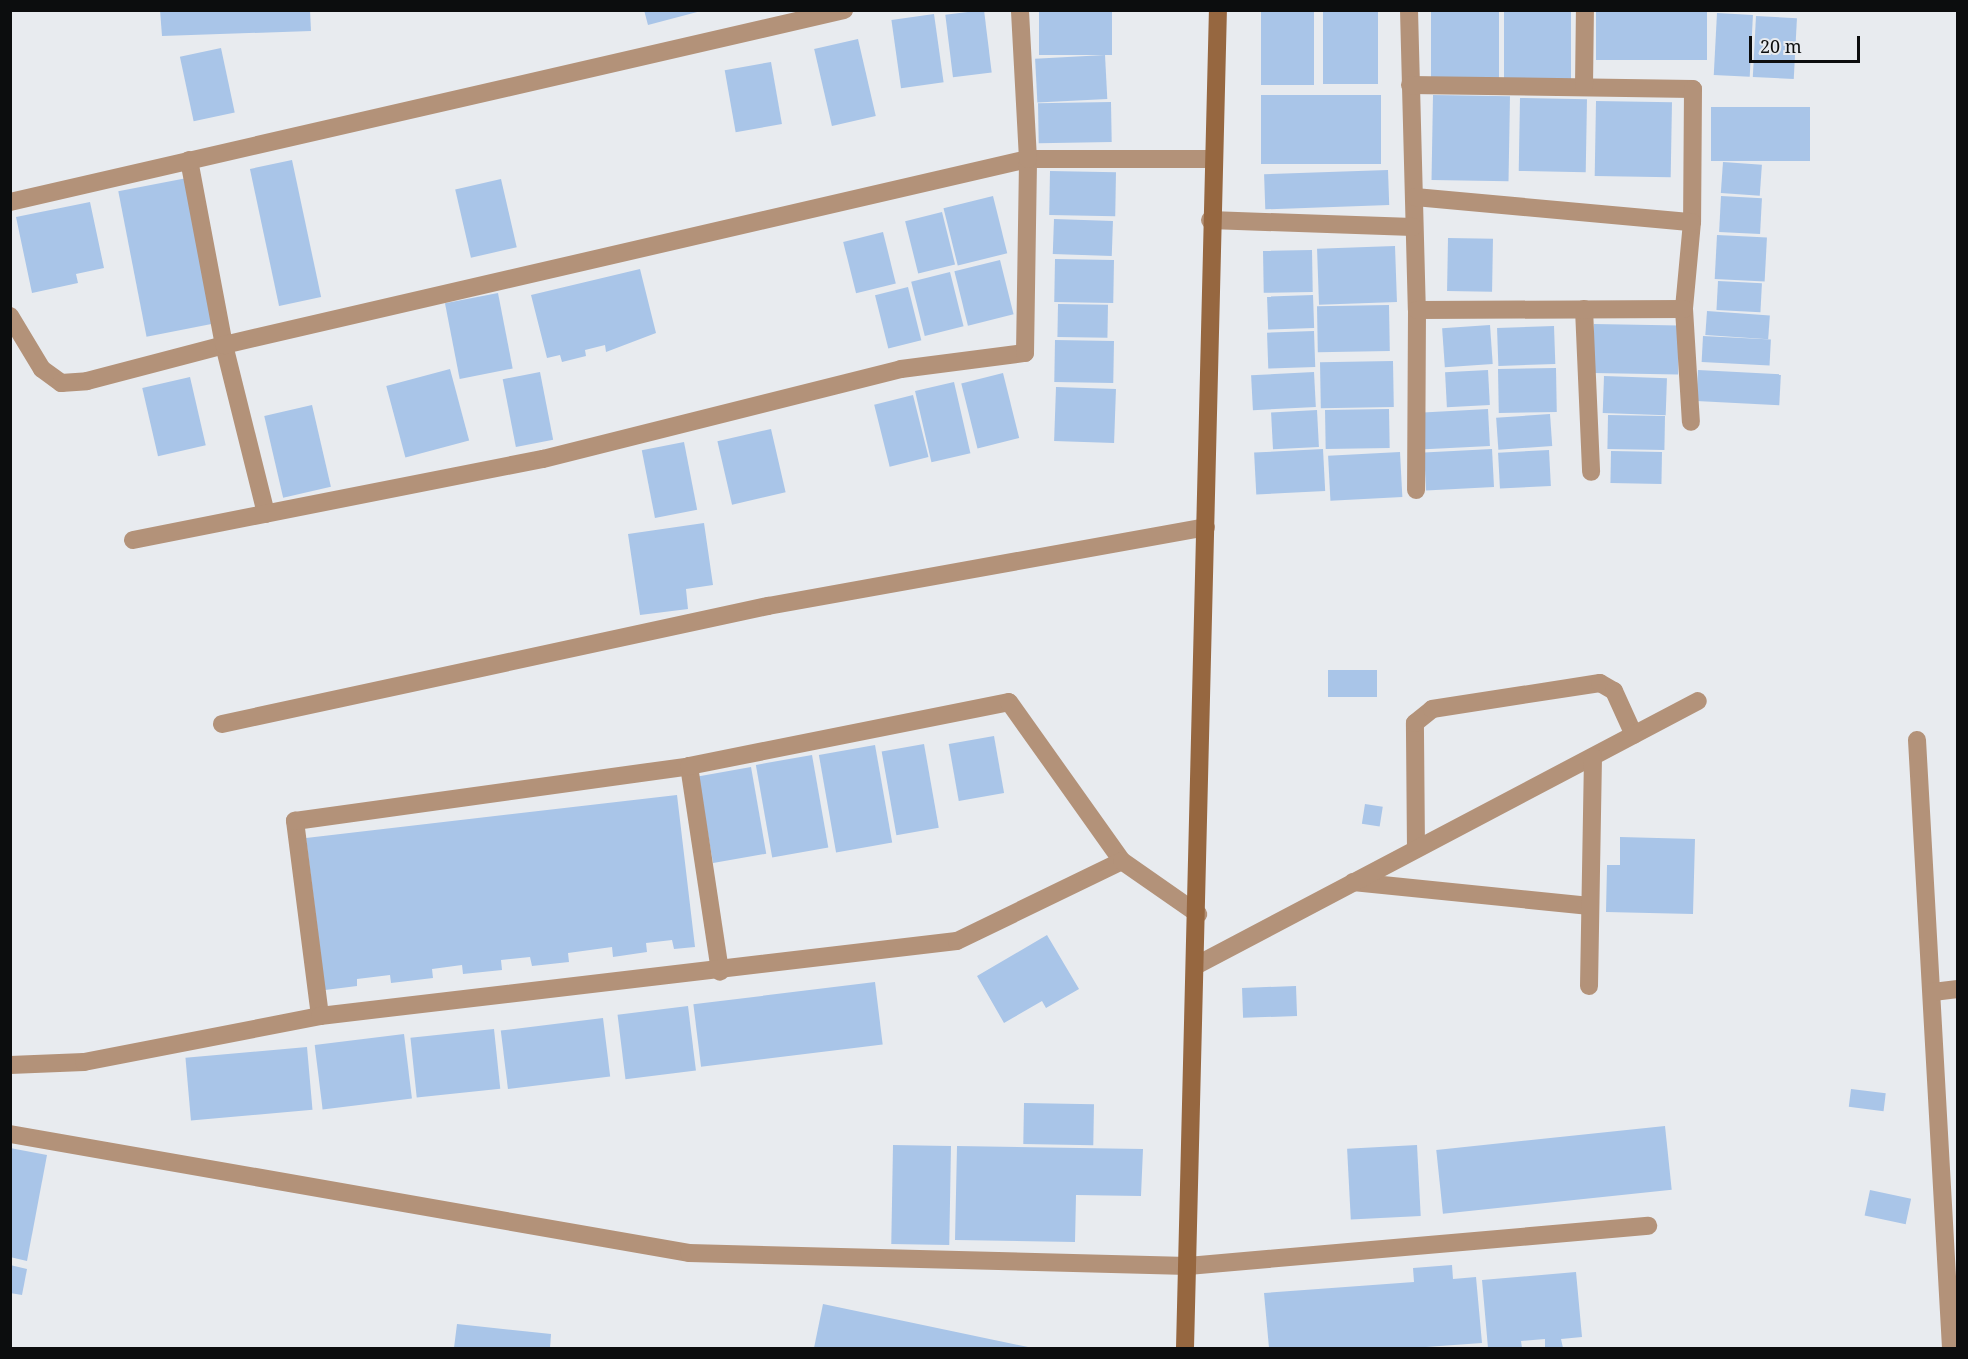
<!DOCTYPE html>
<style>
body{margin:0}
#map{position:relative;width:1968px;height:1359px;overflow:hidden;background:#e8ebef;font-family:"Noto Serif",serif}
div>[style]{position:absolute}
.building>*{inset:0;background:#a9c5e8;transform-origin:0 0}
.street>*{height:18px;margin:-9px;padding:0 9px;transform-origin:9px;border-radius:9px;background:#b39279}
.secondary>*{height:18px;margin:-9px;padding:0 9px;transform-origin:9px;border-radius:9px;background:#966740}
span{translate:-50% -50%;white-space:nowrap;text-align:center;line-height:1.15;-webkit-text-stroke:6px #e8ebef;paint-order:stroke}
.frame{position:absolute;inset:0;border:12px solid #0c0d0e;pointer-events:none}
.scale{position:absolute;left:1749px;top:36px;width:111px;height:27px;box-sizing:border-box;border:3px solid #0c0d0e;border-top:0;padding-left:8px;font-size:18px;line-height:21px;white-space:nowrap;color:#0c0d0e;-webkit-text-stroke:4px #e8ebef;paint-order:stroke}
</style>
<div id="map">
<div class="building">
<div style="clip-path:polygon(160px 10px,310px 10px,311px 31px,162px 36px)"></div>
<div style="clip-path:polygon(644px 10px,701px 10px,701px 11px,648px 25px)"></div>
<div style="left:984px;top:10px;width:63px;height:39px;rotate:83deg"></div>
<div style="left:1039px;top:10px;width:73px;height:45px"></div>
<div style="left:1261px;top:10px;width:53px;height:75px"></div>
<div style="left:1323px;top:10px;width:55px;height:74px"></div>
<div style="left:1596px;top:10px;width:111px;height:50px"></div>
<div style="left:1504px;top:11px;width:67px;height:68px"></div>
<div style="left:1431px;top:12px;width:68px;height:69px"></div>
<div style="left:1717px;top:13px;width:36px;height:62px;rotate:3deg"></div>
<div style="left:934px;top:14px;width:69px;height:43px;rotate:82deg"></div>
<div style="left:1756px;top:16px;width:41px;height:61px;rotate:3deg"></div>
<div style="left:858px;top:39px;width:79px;height:45px;rotate:77deg"></div>
<div style="left:221px;top:48px;width:66px;height:42px;rotate:78deg"></div>
<div style="left:1105px;top:55px;width:44px;height:70px;rotate:87deg"></div>
<div style="left:771px;top:62px;width:63px;height:47px;rotate:80deg"></div>
<div style="left:1261px;top:95px;width:120px;height:69px"></div>
<div style="left:1433px;top:95px;width:77px;height:85px;rotate:1deg"></div>
<div style="left:1520px;top:98px;width:67px;height:73px;rotate:1deg"></div>
<div style="left:1596px;top:101px;width:76px;height:75px;rotate:1deg"></div>
<div style="left:1111px;top:102px;width:40px;height:73px;rotate:89deg"></div>
<div style="left:1711px;top:107px;width:99px;height:54px"></div>
<div style="left:292px;top:160px;width:140px;height:43px;rotate:78deg"></div>
<div style="left:1723px;top:162px;width:39px;height:31px;rotate:4deg"></div>
<div style="left:1388px;top:170px;width:35px;height:124px;rotate:88deg"></div>
<div style="left:1050px;top:171px;width:66px;height:44px;rotate:1deg"></div>
<div style="left:187px;top:178px;width:148px;height:70px;rotate:79deg"></div>
<div style="left:501px;top:179px;width:70px;height:47px;rotate:77deg"></div>
<div style="left:993px;top:196px;width:59px;height:51px;rotate:76deg"></div>
<div style="left:1721px;top:196px;width:41px;height:36px;rotate:3deg"></div>
<div style="clip-path:polygon(90px 202px,104px 268px,76px 274px,78px 283px,32px 293px,16px 217px)"></div>
<div style="left:942px;top:212px;width:54px;height:38px;rotate:76deg"></div>
<div style="left:1054px;top:219px;width:59px;height:35px;rotate:2deg"></div>
<div style="left:883px;top:232px;width:53px;height:41px;rotate:76deg"></div>
<div style="left:1717px;top:235px;width:50px;height:44px;rotate:3deg"></div>
<div style="left:1448px;top:238px;width:45px;height:53px;rotate:1deg"></div>
<div style="left:1395px;top:246px;width:56px;height:78px;rotate:88deg"></div>
<div style="left:1312px;top:250px;width:42px;height:49px;rotate:89deg"></div>
<div style="left:1055px;top:259px;width:59px;height:43px;rotate:1deg"></div>
<div style="left:1000px;top:260px;width:56px;height:47px;rotate:76deg"></div>
<div style="clip-path:polygon(640px 269px,656px 333px,606px 352px,605px 345px,585px 350px,586px 356px,562px 362px,560px 355px,547px 358px,531px 295px)"></div>
<div style="left:950px;top:272px;width:56px;height:40px;rotate:76deg"></div>
<div style="left:1718px;top:281px;width:44px;height:29px;rotate:3deg"></div>
<div style="left:908px;top:287px;width:55px;height:34px;rotate:76deg"></div>
<div style="left:498px;top:293px;width:77px;height:54px;rotate:79deg"></div>
<div style="left:1313px;top:295px;width:33px;height:46px;rotate:88deg"></div>
<div style="left:1058px;top:304px;width:50px;height:33px;rotate:1deg"></div>
<div style="left:1389px;top:305px;width:46px;height:72px;rotate:89deg"></div>
<div style="left:1707px;top:311px;width:63px;height:24px;rotate:4deg"></div>
<div style="left:1594px;top:324px;width:85px;height:49px;rotate:1deg"></div>
<div style="left:1490px;top:325px;width:39px;height:48px;rotate:86deg"></div>
<div style="left:1554px;top:326px;width:38px;height:57px;rotate:88deg"></div>
<div style="left:1314px;top:331px;width:36px;height:47px;rotate:88deg"></div>
<div style="left:1703px;top:336px;width:68px;height:26px;rotate:3deg"></div>
<div style="left:1055px;top:340px;width:59px;height:42px;rotate:1deg"></div>
<div style="left:1393px;top:361px;width:46px;height:73px;rotate:89deg"></div>
<div style="left:1556px;top:368px;width:44px;height:58px;rotate:89deg"></div>
<div style="left:450px;top:369px;width:74px;height:66px;rotate:75deg"></div>
<div style="left:1488px;top:370px;width:35px;height:43px;rotate:87deg"></div>
<div style="left:1698px;top:370px;width:83px;height:31px;rotate:3deg"></div>
<div style="left:540px;top:372px;width:69px;height:38px;rotate:79deg"></div>
<div style="left:1314px;top:372px;width:35px;height:63px;rotate:87deg"></div>
<div style="left:1003px;top:373px;width:67px;height:43px;rotate:76deg"></div>
<div style="left:1604px;top:376px;width:63px;height:37px;rotate:2deg"></div>
<div style="left:190px;top:377px;width:70px;height:49px;rotate:77deg"></div>
<div style="left:954px;top:382px;width:73px;height:40px;rotate:77deg"></div>
<div style="left:1056px;top:387px;width:60px;height:54px;rotate:2deg"></div>
<div style="left:913px;top:395px;width:64px;height:40px;rotate:76deg"></div>
<div style="left:312px;top:405px;width:84px;height:49px;rotate:77deg"></div>
<div style="left:1389px;top:409px;width:39px;height:64px;rotate:89deg"></div>
<div style="left:1488px;top:409px;width:37px;height:65px;rotate:87deg"></div>
<div style="left:1317px;top:410px;width:37px;height:46px;rotate:87deg"></div>
<div style="left:1550px;top:414px;width:32px;height:54px;rotate:86deg"></div>
<div style="left:1608px;top:415px;width:57px;height:34px;rotate:1deg"></div>
<div style="left:771px;top:429px;width:65px;height:55px;rotate:77deg"></div>
<div style="left:684px;top:442px;width:69px;height:43px;rotate:79deg"></div>
<div style="left:1323px;top:449px;width:42px;height:69px;rotate:87deg"></div>
<div style="left:1492px;top:449px;width:38px;height:68px;rotate:87deg"></div>
<div style="left:1549px;top:450px;width:36px;height:51px;rotate:87deg"></div>
<div style="left:1611px;top:451px;width:51px;height:32px;rotate:1deg"></div>
<div style="left:1400px;top:452px;width:45px;height:72px;rotate:87deg"></div>
<div style="clip-path:polygon(704px 523px,713px 585px,686px 589px,688px 609px,640px 615px,628px 534px)"></div>
<div style="left:1328px;top:670px;width:49px;height:27px"></div>
<div style="left:994px;top:736px;width:58px;height:46px;rotate:80deg"></div>
<div style="left:924px;top:744px;width:85px;height:43px;rotate:80deg"></div>
<div style="left:875px;top:745px;width:99px;height:57px;rotate:80deg"></div>
<div style="left:812px;top:755px;width:94px;height:57px;rotate:80deg"></div>
<div style="left:751px;top:767px;width:88px;height:54px;rotate:80deg"></div>
<div style="clip-path:polygon(677px 795px,695px 947px,674px 949px,672px 940px,646px 943px,647px 952px,613px 957px,612px 947px,568px 953px,569px 962px,532px 966px,530px 957px,501px 960px,502px 970px,463px 974px,462px 965px,432px 969px,433px 978px,391px 983px,390px 975px,357px 979px,357px 986px,325px 990px,306px 838px)"></div>
<div style="left:1365px;top:804px;width:18px;height:20px;rotate:9deg"></div>
<div style="clip-path:polygon(1620px 837px,1695px 839px,1693px 914px,1606px 912px,1607px 865px,1620px 865px)"></div>
<div style="clip-path:polygon(1047px 935px,1079px 989px,1046px 1008px,1042px 1001px,1004px 1023px,977px 976px)"></div>
<div style="left:875px;top:982px;width:63px;height:183px;rotate:83deg"></div>
<div style="left:1296px;top:986px;width:30px;height:54px;rotate:88deg"></div>
<div style="left:688px;top:1006px;width:65px;height:71px;rotate:83deg"></div>
<div style="left:603px;top:1018px;width:59px;height:103px;rotate:83deg"></div>
<div style="left:494px;top:1029px;width:60px;height:84px;rotate:84deg"></div>
<div style="left:404px;top:1034px;width:65px;height:90px;rotate:83deg"></div>
<div style="left:307px;top:1047px;width:63px;height:122px;rotate:85deg"></div>
<div style="left:1851px;top:1089px;width:35px;height:18px;rotate:7deg"></div>
<div style="left:1024px;top:1103px;width:70px;height:41px;rotate:1deg"></div>
<div style="left:1665px;top:1126px;width:64px;height:230px;rotate:84deg"></div>
<div style="left:893px;top:1145px;width:58px;height:99px;rotate:1deg"></div>
<div style="left:1417px;top:1145px;width:71px;height:70px;rotate:87deg"></div>
<div style="clip-path:polygon(957px 1146px,1143px 1149px,1141px 1196px,1076px 1195px,1075px 1242px,955px 1240px)"></div>
<div style="clip-path:polygon(10px 1148px,47px 1155px,27px 1261px,10px 1257px)"></div>
<div style="left:1870px;top:1190px;width:42px;height:26px;rotate:12deg"></div>
<div style="clip-path:polygon(10px 1265px,27px 1269px,22px 1295px,10px 1293px)"></div>
<div style="clip-path:polygon(1452px 1265px,1453px 1279px,1476px 1277px,1482px 1343px,1412px 1348px,1269px 1348px,1264px 1293px,1414px 1282px,1413px 1268px)"></div>
<div style="clip-path:polygon(1576px 1272px,1582px 1337px,1561px 1339px,1563px 1348px,1545px 1348px,1545px 1339px,1521px 1341px,1522px 1348px,1488px 1348px,1482px 1280px)"></div>
<div style="clip-path:polygon(823px 1304px,1028px 1347px,1028px 1348px,814px 1348px)"></div>
<div style="clip-path:polygon(457px 1324px,551px 1334px,550px 1348px,454px 1348px)"></div>
</div>
<div class="street">
<div style="left:1409px;top:10px;width:300px;rotate:88.5deg"></div>
<div style="left:1417px;top:310px;width:180px;rotate:90.3deg"></div>
<div style="left:1410px;top:85px;width:283px;rotate:0.8deg"></div>
<div style="left:1693px;top:89px;width:133px;rotate:90.4deg"></div>
<div style="left:1692px;top:222px;width:87px;rotate:95.3deg"></div>
<div style="left:1684px;top:309px;width:113px;rotate:86.5deg"></div>
<div style="left:1584px;top:87px;width:77px;rotate:-89.3deg"></div>
<div style="left:189px;top:160px;width:188px;rotate:79.3deg"></div>
<div style="left:224px;top:345px;width:174px;rotate:76deg"></div>
<div style="left:1415px;top:197px;width:278px;rotate:5.2deg"></div>
<div style="left:10px;top:202px;width:856px;rotate:-12.96deg"></div>
<div style="left:1210px;top:220px;width:203px;rotate:2deg"></div>
<div style="left:1584px;top:309px;width:163px;rotate:87.5deg"></div>
<div style="left:1417px;top:310px;width:267px;rotate:-0.2deg"></div>
<div style="left:10px;top:316px;width:62px;rotate:58.9deg"></div>
<div style="left:42px;top:369px;width:24px;rotate:36deg"></div>
<div style="left:61px;top:383px;width:26px;rotate:-4deg"></div>
<div style="left:87px;top:381px;width:142px;rotate:-14.7deg"></div>
<div style="left:224px;top:345px;width:825px;rotate:-13.03deg"></div>
<div style="left:1028px;top:159px;width:183px"></div>
<div style="left:133px;top:540px;width:418px;rotate:-11.2deg"></div>
<div style="left:543px;top:459px;width:369px;rotate:-14.1deg"></div>
<div style="left:901px;top:369px;width:125px;rotate:-7.4deg"></div>
<div style="left:1025px;top:353px;width:194px;rotate:-89.1deg"></div>
<div style="left:1028px;top:159px;width:149px;rotate:-93.1deg"></div>
<div style="left:222px;top:724px;width:559px;rotate:-12.2deg"></div>
<div style="left:768px;top:606px;width:445px;rotate:-10.2deg"></div>
<div style="left:1917px;top:740px;width:609px;rotate:86.8deg"></div>
<div style="left:689px;top:766px;width:208px;rotate:81.4deg"></div>
<div style="left:1416px;top:849px;width:126px;rotate:-90.5deg"></div>
<div style="left:1415px;top:723px;width:22px;rotate:-39deg"></div>
<div style="left:1432px;top:709px;width:170px;rotate:-8.8deg"></div>
<div style="left:1600px;top:683px;width:16px;rotate:30deg"></div>
<div style="left:1614px;top:691px;width:48px;rotate:65.6deg"></div>
<div style="left:1353px;top:882px;width:238px;rotate:5.8deg"></div>
<div style="left:1197px;top:965px;width:566px;rotate:-27.79deg"></div>
<div style="left:1589px;top:986px;width:229px;rotate:-89deg"></div>
<div style="left:1933px;top:992px;width:25px;rotate:-7deg"></div>
<div style="left:320px;top:1016px;width:197px;rotate:-97.3deg"></div>
<div style="left:295px;top:821px;width:398px;rotate:-7.9deg"></div>
<div style="left:689px;top:766px;width:326px;rotate:-11.3deg"></div>
<div style="left:1009px;top:702px;width:195px;rotate:54.6deg"></div>
<div style="left:10px;top:1065px;width:74px;rotate:-2.3deg"></div>
<div style="left:84px;top:1062px;width:240px;rotate:-11deg"></div>
<div style="left:320px;top:1016px;width:641px;rotate:-6.72deg"></div>
<div style="left:957px;top:941px;width:183px;rotate:-25.9deg"></div>
<div style="left:1122px;top:861px;width:93px;rotate:34.9deg"></div>
<div style="left:10px;top:1134px;width:689px;rotate:9.94deg"></div>
<div style="left:689px;top:1253px;width:499px;rotate:1.5deg"></div>
<div style="left:1188px;top:1266px;width:462px;rotate:-5deg"></div>
</div>
<div class="secondary">
<div style="left:1185px;top:1348px;width:1338px;rotate:-88.59deg"></div>
</div>
<div class="frame"></div>
<div class="scale">20 m</div>
</div>
